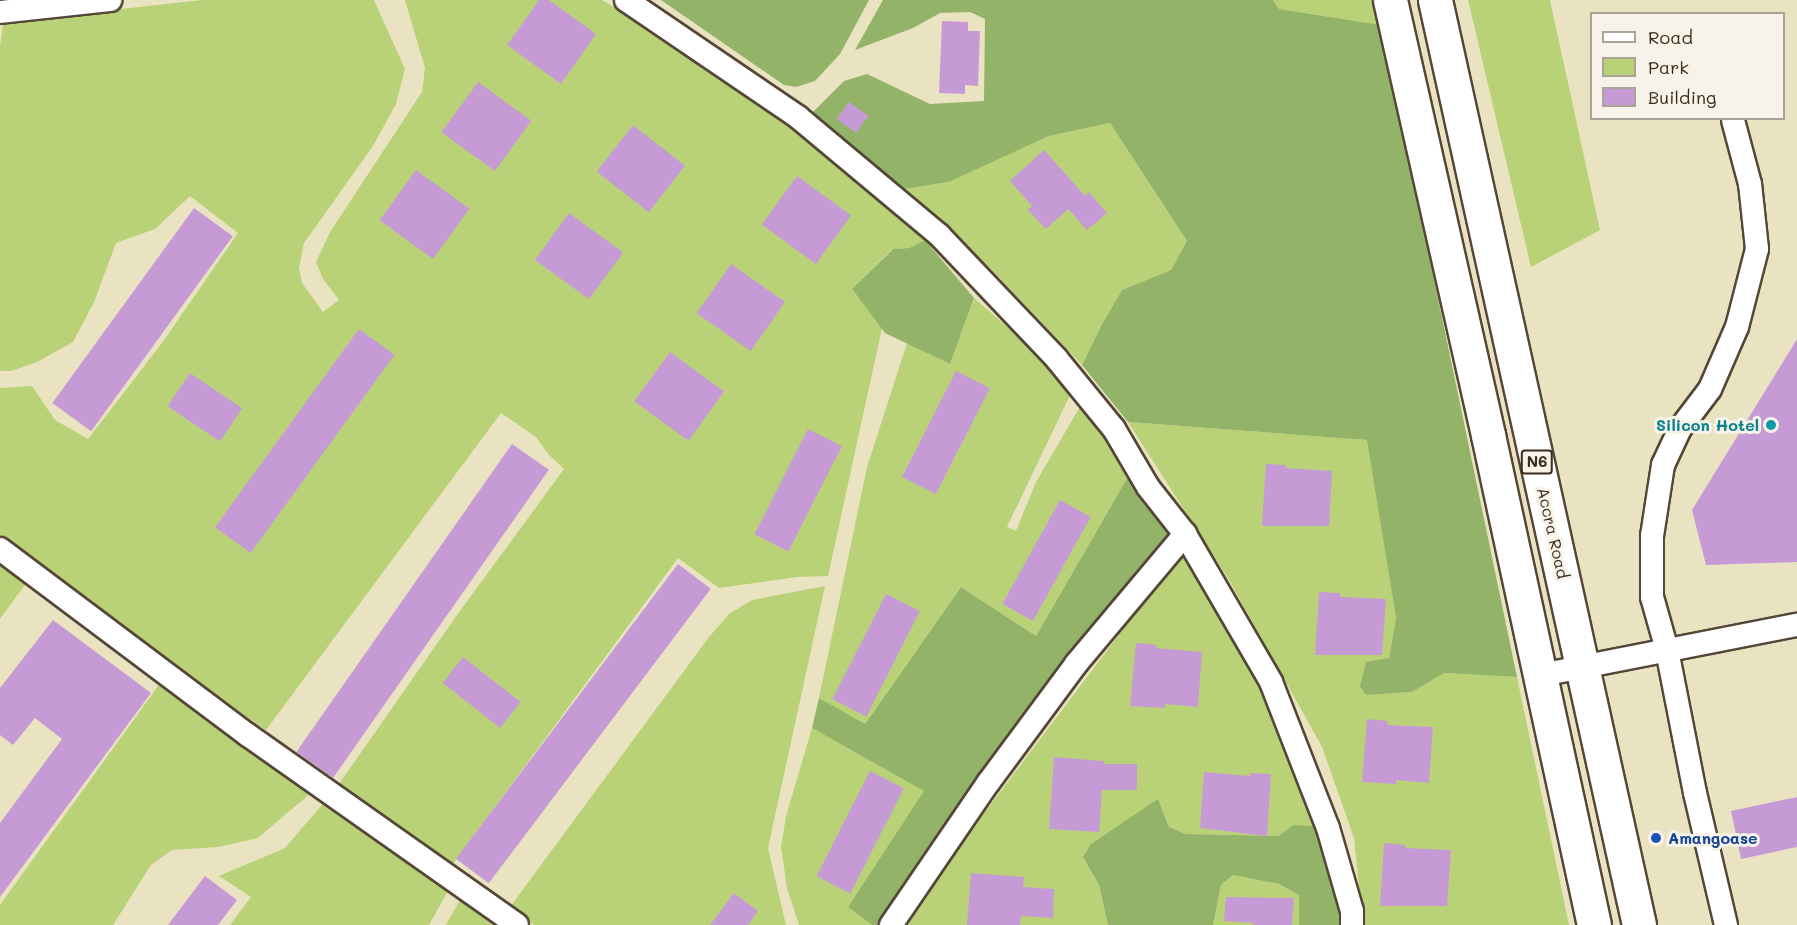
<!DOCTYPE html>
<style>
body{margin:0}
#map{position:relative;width:1797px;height:925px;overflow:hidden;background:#eae3c2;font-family:Mali,sans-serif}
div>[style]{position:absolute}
.green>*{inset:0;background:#bad277}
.forest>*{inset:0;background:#93b468}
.building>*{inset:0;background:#c69bd5;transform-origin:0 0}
.roads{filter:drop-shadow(2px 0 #554637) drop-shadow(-2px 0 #554637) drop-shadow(0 2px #554637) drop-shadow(0 -2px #554637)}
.minor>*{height:22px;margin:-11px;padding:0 11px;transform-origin:11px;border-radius:11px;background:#fff}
.trunk>*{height:33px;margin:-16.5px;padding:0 16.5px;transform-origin:16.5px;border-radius:16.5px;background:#fff}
.dots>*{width:16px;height:16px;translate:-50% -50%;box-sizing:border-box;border:3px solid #f7f3e8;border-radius:50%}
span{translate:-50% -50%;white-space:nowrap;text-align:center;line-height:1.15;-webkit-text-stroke:6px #f7f3e8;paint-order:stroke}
.shield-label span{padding:2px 4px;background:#f7f3e8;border:2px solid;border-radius:4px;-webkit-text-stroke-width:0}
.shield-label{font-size:15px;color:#3b2a1e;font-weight:700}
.culture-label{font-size:16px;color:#0d838f;font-weight:700}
.right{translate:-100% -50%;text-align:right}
.street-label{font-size:16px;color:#3b2a1e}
.transit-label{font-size:16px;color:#164399;font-weight:700}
.left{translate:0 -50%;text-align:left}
.legend{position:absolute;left:1590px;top:12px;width:195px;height:108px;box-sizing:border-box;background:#f7f3e8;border:2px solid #aca397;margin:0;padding:8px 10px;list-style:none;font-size:18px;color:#3b2a1e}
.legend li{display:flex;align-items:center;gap:12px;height:30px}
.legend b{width:30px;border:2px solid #aca397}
</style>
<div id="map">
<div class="green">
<div style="clip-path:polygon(202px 0,374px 0,405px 69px,396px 104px,373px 146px,304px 243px,299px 268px,302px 283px,323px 312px,339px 300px,323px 279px,316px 262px,330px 232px,422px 92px,425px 68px,405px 0,602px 0,683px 48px,795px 128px,868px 187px,925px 240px,909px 248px,892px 249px,852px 289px,882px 328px,828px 576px,797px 577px,719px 588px,678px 558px,450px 868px,339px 784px,457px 615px,564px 469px,548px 454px,536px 437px,501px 413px,266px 730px,158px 655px,0 538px,0 388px,32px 386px,55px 420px,88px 439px,162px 343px,238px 233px,190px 196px,155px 229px,116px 243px,94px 302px,73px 342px,37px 362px,11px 371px,0 371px,0 46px,3px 25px,31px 19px)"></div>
<div style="clip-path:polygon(1273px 0,1376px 0,1381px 25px,1279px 9px)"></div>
<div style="clip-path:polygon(1468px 0,1550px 0,1600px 230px,1531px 267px)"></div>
<div style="clip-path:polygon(1110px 123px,1187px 241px,1171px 270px,1122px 290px,1102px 324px,1082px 365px,992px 270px,904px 189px,949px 182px,1049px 136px)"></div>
<div style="clip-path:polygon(974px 298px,1025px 342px,1071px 393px,1007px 527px,1016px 531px,1036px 482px,1081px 405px,1129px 475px,1036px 636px,961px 587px,864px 725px,819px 698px,867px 467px,907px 343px,950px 364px)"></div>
<div style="clip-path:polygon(1128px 422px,1368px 440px,1396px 618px,1389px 658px,1366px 695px,1412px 692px,1443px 673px,1517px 677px,1569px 925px,1363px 925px,1354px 838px,1322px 747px,1229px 580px)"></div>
<div style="clip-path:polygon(1186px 551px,1260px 672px,1316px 826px,1293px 825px,1278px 836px,1186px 834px,1169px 827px,1158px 799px,1083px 857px,1099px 885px,1108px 925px,905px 925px,960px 845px,1149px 595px)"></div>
<div style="clip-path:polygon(0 563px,27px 582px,0 619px)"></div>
<div style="clip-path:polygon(825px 586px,768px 848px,786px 925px,534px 925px,510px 907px,709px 637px,729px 614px,752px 600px)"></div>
<div style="clip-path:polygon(161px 682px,313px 791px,258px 838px,218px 847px,172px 850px,151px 865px,113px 925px,0 925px,0 905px)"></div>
<div style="clip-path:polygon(812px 728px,925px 791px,848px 907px,872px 925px,799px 925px,787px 888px,781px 847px,786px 816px)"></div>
<div style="clip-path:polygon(326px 800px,448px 891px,429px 925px,230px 925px,251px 897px,219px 876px,285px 848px)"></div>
<div style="clip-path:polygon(1233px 875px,1279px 884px,1300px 895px,1299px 925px,1213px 925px,1221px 885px)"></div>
<div style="clip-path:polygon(460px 900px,493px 925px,446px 925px)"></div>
</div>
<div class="forest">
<div style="clip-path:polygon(661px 0,869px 0,840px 54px,815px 81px,796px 87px,784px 85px)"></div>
<div style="clip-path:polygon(883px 0,1273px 0,1279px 9px,1381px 25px,1517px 677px,1444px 673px,1412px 692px,1366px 695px,1360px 686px,1366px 662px,1389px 658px,1396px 618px,1367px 440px,1128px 422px,1082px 365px,1102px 324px,1122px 290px,1171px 270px,1187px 241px,1110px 123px,1049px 136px,949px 182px,904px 189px,812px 113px,844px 81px,867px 74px,930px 104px,984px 101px,985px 19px,970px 12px,940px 13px,913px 28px,855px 50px)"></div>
<div style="clip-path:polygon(925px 240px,974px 298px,950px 364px,885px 333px,852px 289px,893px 249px,909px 248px)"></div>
<div style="clip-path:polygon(1129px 475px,1172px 537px,879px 925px,872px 925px,848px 907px,924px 791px,812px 728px,819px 698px,865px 724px,961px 587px,1036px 636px)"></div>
<div style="clip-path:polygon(1158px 799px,1169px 827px,1186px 834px,1278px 836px,1293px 825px,1316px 826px,1342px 925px,1299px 925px,1299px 895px,1279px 884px,1233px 875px,1221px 885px,1213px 925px,1108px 925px,1099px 885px,1083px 857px,1091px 844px)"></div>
</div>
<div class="building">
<div style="clip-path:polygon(539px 0,549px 0,596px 34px,561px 84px,507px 45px)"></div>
<div style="clip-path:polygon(942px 21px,968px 22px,968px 31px,980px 31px,978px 86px,965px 85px,965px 94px,939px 93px)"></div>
<div style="left:478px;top:82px;width:66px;height:62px;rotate:36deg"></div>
<div style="left:849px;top:102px;width:24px;height:21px;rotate:36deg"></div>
<div style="left:633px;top:125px;width:66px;height:59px;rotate:38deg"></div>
<div style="clip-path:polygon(1044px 150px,1085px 196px,1089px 192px,1107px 213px,1087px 230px,1068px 209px,1046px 229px,1028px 210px,1032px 206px,1010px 181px)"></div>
<div style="left:416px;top:170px;width:66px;height:62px;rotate:36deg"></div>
<div style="left:797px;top:176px;width:67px;height:60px;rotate:36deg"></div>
<div style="left:194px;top:208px;width:48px;height:241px;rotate:36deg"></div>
<div style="left:569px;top:213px;width:67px;height:58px;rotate:36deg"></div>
<div style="left:731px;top:264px;width:66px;height:60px;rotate:35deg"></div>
<div style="left:359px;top:329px;width:44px;height:245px;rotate:36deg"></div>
<div style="clip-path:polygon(1797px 339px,1797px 562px,1706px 565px,1692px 510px)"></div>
<div style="left:670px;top:352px;width:67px;height:61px;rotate:36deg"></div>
<div style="left:956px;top:371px;width:38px;height:119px;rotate:27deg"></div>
<div style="left:190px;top:373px;width:63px;height:40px;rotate:34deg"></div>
<div style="left:808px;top:429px;width:38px;height:118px;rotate:27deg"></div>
<div style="left:512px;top:444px;width:45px;height:376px;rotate:35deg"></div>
<div style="clip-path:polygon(1266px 464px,1286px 465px,1286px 468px,1332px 471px,1329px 526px,1262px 526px)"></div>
<div style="left:1060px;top:500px;width:35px;height:119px;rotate:29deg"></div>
<div style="left:678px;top:564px;width:41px;height:369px;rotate:37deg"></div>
<div style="clip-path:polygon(1319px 592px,1340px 593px,1340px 597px,1386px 599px,1382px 655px,1315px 655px)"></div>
<div style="left:886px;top:594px;width:38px;height:118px;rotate:27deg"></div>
<div style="clip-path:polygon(53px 620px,151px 693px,0 897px,0 823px,62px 739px,35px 718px,13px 745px,0 735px,0 688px)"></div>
<div style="clip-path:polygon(1136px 643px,1157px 645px,1156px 648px,1202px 652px,1198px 707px,1165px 704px,1165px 708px,1130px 706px)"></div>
<div style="left:463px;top:657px;width:73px;height:33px;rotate:38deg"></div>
<div style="clip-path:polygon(1367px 719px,1388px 721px,1387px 725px,1433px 727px,1429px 783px,1396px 780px,1396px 784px,1362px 782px)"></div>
<div style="clip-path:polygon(1054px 757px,1104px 761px,1104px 764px,1137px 764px,1137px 790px,1102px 790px,1099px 832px,1049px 829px)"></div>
<div style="left:870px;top:771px;width:38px;height:118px;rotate:27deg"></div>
<div style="clip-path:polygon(1204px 772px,1250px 776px,1250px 773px,1271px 774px,1267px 836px,1200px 828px)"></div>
<div style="clip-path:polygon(1797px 797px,1797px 847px,1741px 859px,1731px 811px)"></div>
<div style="clip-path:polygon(1384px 843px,1405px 845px,1405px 848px,1451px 850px,1447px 906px,1380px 906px)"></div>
<div style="clip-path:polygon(971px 873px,1024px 877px,1023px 887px,1054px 889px,1053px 918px,1021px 916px,1020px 925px,967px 925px)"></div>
<div style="clip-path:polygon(205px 876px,237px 900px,218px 925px,168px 925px)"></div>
<div style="clip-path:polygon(734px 893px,758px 911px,748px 925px,710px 925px)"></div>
<div style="clip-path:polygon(1226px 897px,1294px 898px,1292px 925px,1253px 925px,1254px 923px,1224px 921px)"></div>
</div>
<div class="roads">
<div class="minor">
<div style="left:626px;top:0;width:208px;rotate:34.2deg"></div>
<div style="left:798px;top:117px;width:184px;rotate:39.9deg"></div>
<div style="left:939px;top:235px;width:170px;rotate:46.4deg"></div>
<div style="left:1056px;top:358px;width:92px;rotate:50.8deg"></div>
<div style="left:1114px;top:429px;width:67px;rotate:59.6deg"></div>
<div style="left:1148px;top:487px;width:60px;rotate:51.8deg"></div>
<div style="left:1185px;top:534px;width:171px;rotate:59.8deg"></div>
<div style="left:1271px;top:682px;width:157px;rotate:68.7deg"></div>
<div style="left:1328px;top:828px;width:86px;rotate:73.9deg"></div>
<div style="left:1352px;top:911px;width:14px;rotate:90deg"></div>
<div style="left:0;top:12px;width:111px;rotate:-6.2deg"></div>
<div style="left:0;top:549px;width:310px;rotate:36.9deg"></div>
<div style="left:248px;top:735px;width:329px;rotate:35.2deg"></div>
<div style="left:1541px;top:675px;width:261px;rotate:-11.1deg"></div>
<div style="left:891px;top:925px;width:172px;rotate:-55.7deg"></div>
<div style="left:988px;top:783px;width:148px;rotate:-53.5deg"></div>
<div style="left:1076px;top:664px;width:170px;rotate:-50deg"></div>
<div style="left:1726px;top:925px;width:136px;rotate:-103.2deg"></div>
<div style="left:1695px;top:793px;width:146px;rotate:-101.1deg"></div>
<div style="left:1667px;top:650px;width:55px;rotate:-105.8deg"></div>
<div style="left:1652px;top:597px;width:61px;rotate:-90deg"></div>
<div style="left:1652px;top:536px;width:72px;rotate:-81.2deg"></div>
<div style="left:1663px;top:465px;width:38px;rotate:-65deg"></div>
<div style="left:1679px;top:430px;width:51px;rotate:-52.9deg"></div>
<div style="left:1710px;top:389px;width:68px;rotate:-66.5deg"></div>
<div style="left:1737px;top:327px;width:81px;rotate:-75.6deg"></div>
<div style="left:1757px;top:249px;width:65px;rotate:-96.1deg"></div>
<div style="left:1750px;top:184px;width:66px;rotate:-104.9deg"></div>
</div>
<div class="trunk">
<div style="left:1390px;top:0;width:446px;rotate:77.3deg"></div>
<div style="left:1488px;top:435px;width:501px;rotate:77.79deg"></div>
<div style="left:1435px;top:0;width:947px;rotate:77.56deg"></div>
</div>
</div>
<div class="dots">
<div style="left:1771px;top:425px;background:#0f9aa8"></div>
<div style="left:1656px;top:838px;background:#1a4fb4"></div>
</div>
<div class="shield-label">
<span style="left:1537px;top:462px">N6</span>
</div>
<div class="culture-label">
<span class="right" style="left:1759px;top:425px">Silicon Hotel</span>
</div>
<div class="street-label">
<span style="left:1553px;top:533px;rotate:77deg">Accra Road</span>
</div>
<div class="transit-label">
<span class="left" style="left:1668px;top:838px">Amangoase</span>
</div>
<ul class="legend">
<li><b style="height:8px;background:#fff"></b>Road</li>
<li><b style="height:16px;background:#bad277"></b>Park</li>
<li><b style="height:16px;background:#c69bd5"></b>Building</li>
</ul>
</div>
